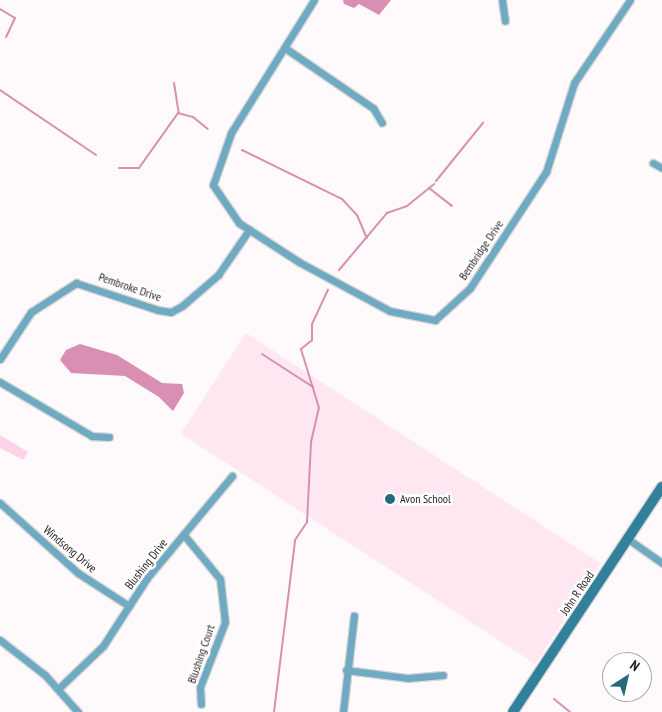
<!DOCTYPE html>
<style>
body{margin:0}
#map{position:relative;width:662px;height:712px;overflow:hidden;background:#fef9fb;font-family:"PT Sans Narrow",sans-serif}
div>[style]{position:absolute}
.built>*{inset:0;background:#fee7f1;transform-origin:0 0}
.green>*{inset:0;background:#ffd2e7}
.water>*{inset:0;background:#d88fb3}
.stream>*{height:2px;margin:-1px;padding:0 1px;transform-origin:1px;border-radius:1px;background:#d88fb3}
.roads{filter:drop-shadow(1px 0 #dbd6d8) drop-shadow(-1px 0 #dbd6d8) drop-shadow(0 1px #dbd6d8) drop-shadow(0 -1px #dbd6d8)}
.minor>*{height:7px;margin:-3.5px;padding:0 3.5px;transform-origin:3.5px;border-radius:3.5px;background:#6eabc2}
.secondary>*{height:10px;margin:-5px;padding:0 5px;transform-origin:5px;border-radius:5px;background:#32819c}
.dots>*{width:14px;height:14px;translate:-50% -50%;box-sizing:border-box;border:2px solid #fff;border-radius:50%}
span{translate:-50% -50%;white-space:nowrap;text-align:center;line-height:1.15;-webkit-text-stroke:5px #fff;paint-order:stroke}
.street-label{font-size:12px;color:#231c1f}
.poi-label{font-size:12px;color:#231c1f}
.left{translate:0 -50%;text-align:left}
.north{position:absolute;left:602px;top:652px;width:50px;height:50px;box-sizing:border-box;background:#fff;border:1px solid #a7a4a5;border-radius:50%;rotate:35deg;font-size:14px;font-weight:700;line-height:20px;text-align:center;color:#231c1f}
.north::after{content:'';display:block;margin:auto;width:18px;height:22px;background:#28677d;clip-path:polygon(50% 0,100% 100%,50% 72%,0 100%)}
</style>
<div id="map">
<div class="built">
<div style="left:246px;top:333px;width:423px;height:120px;rotate:33deg"></div>
</div>
<div class="green">
<div style="clip-path:polygon(0 435px,28px 452px,23px 460px,0 448px)"></div>
</div>
<div class="water">
<div style="clip-path:polygon(343px 0,391px 0,379px 15px,359px 4px,354px 8px,344px 4px)"></div>
<div style="clip-path:polygon(80px 344px,117px 355px,162px 383px,182px 384px,184px 393px,173px 411px,159px 397px,125px 376px,71px 373px,60px 360px,66px 350px)"></div>
</div>
<div class="stream">
<div style="left:0;top:9px;width:17px;rotate:31deg"></div>
<div style="left:15px;top:18px;width:21px;rotate:115deg"></div>
<div style="left:174px;top:83px;width:30px;rotate:81deg"></div>
<div style="left:0;top:90px;width:116px;rotate:34.1deg"></div>
<div style="left:242px;top:150px;width:111px;rotate:26.1deg"></div>
<div style="left:342px;top:199px;width:22px;rotate:47deg"></div>
<div style="left:357px;top:215px;width:25px;rotate:67deg"></div>
<div style="left:119px;top:168px;width:20px"></div>
<div style="left:139px;top:168px;width:67px;rotate:-54.7deg"></div>
<div style="left:178px;top:113px;width:16px;rotate:15deg"></div>
<div style="left:193px;top:117px;width:19px;rotate:39deg"></div>
<div style="left:436px;top:181px;width:75px;rotate:-51deg"></div>
<div style="left:429px;top:188px;width:29px;rotate:38deg"></div>
<div style="left:339px;top:270px;width:75px;rotate:-49.9deg"></div>
<div style="left:387px;top:213px;width:21px;rotate:-19deg"></div>
<div style="left:407px;top:206px;width:35px;rotate:-39deg"></div>
<div style="left:262px;top:354px;width:61px;rotate:32.9deg"></div>
<div style="left:554px;top:699px;width:21px;rotate:39deg"></div>
<div style="left:274px;top:712px;width:173px;rotate:-83deg"></div>
<div style="left:295px;top:540px;width:22px;rotate:-56deg"></div>
<div style="left:307px;top:522px;width:80px;rotate:-87.1deg"></div>
<div style="left:311px;top:442px;width:35px;rotate:-77deg"></div>
<div style="left:319px;top:408px;width:62px;rotate:-107deg"></div>
<div style="left:301px;top:349px;width:14px;rotate:-39deg"></div>
<div style="left:312px;top:340px;width:16px;rotate:-90deg"></div>
<div style="left:312px;top:324px;width:38px;rotate:-65deg"></div>
</div>
<div class="roads">
<div class="minor">
<div style="left:314px;top:0;width:157px;rotate:122deg"></div>
<div style="left:231px;top:133px;width:55px;rotate:109.1deg"></div>
<div style="left:213px;top:185px;width:46px;rotate:55.6deg"></div>
<div style="left:239px;top:223px;width:72px;rotate:33deg"></div>
<div style="left:299px;top:262px;width:103px;rotate:28.3deg"></div>
<div style="left:390px;top:311px;width:46px;rotate:11.3deg"></div>
<div style="left:435px;top:320px;width:47px;rotate:-42.4deg"></div>
<div style="left:470px;top:288px;width:139px;rotate:-56.8deg"></div>
<div style="left:546px;top:172px;width:93px;rotate:-72.5deg"></div>
<div style="left:574px;top:83px;width:100px;rotate:-56deg"></div>
<div style="left:502px;top:0;width:21px;rotate:82deg"></div>
<div style="left:285px;top:48px;width:107px;rotate:34.3deg"></div>
<div style="left:373px;top:108px;width:17px;rotate:59deg"></div>
<div style="left:653px;top:163px;width:10px;rotate:29deg"></div>
<div style="left:0;top:359px;width:56px;rotate:-56.6deg"></div>
<div style="left:31px;top:312px;width:54px;rotate:-32.8deg"></div>
<div style="left:76px;top:283px;width:86px;rotate:18.2deg"></div>
<div style="left:158px;top:310px;width:13px;rotate:9deg"></div>
<div style="left:171px;top:312px;width:13px;rotate:-29deg"></div>
<div style="left:182px;top:306px;width:48px;rotate:-40.7deg"></div>
<div style="left:218px;top:275px;width:55px;rotate:-55.4deg"></div>
<div style="left:0;top:382px;width:107px;rotate:30.4deg"></div>
<div style="left:92px;top:436px;width:17px;rotate:3deg"></div>
<div style="left:0;top:503px;width:105px;rotate:41.9deg"></div>
<div style="left:78px;top:573px;width:61px;rotate:32.9deg"></div>
<div style="left:184px;top:535px;width:57px;rotate:50.7deg"></div>
<div style="left:220px;top:579px;width:43px;rotate:83.4deg"></div>
<div style="left:225px;top:622px;width:70px;rotate:111deg"></div>
<div style="left:200px;top:687px;width:17px;rotate:87deg"></div>
<div style="left:628px;top:539px;width:42px;rotate:35.2deg"></div>
<div style="left:0;top:640px;width:57px;rotate:37.9deg"></div>
<div style="left:45px;top:675px;width:50px;rotate:48.3deg"></div>
<div style="left:346px;top:670px;width:63px;rotate:7.4deg"></div>
<div style="left:408px;top:678px;width:35px;rotate:-5deg"></div>
<div style="left:59px;top:688px;width:61px;rotate:-43.7deg"></div>
<div style="left:103px;top:646px;width:81px;rotate:-57.1deg"></div>
<div style="left:147px;top:578px;width:133px;rotate:-50.2deg"></div>
<div style="left:343px;top:712px;width:97px;rotate:-83.5deg"></div>
</div>
<div class="secondary">
<div style="left:513px;top:712px;width:270px;rotate:-56.5deg"></div>
</div>
</div>
<div class="dots">
<div style="left:390px;top:499px;background:#28677d"></div>
</div>
<div class="street-label">
<span style="left:481px;top:250px;rotate:-56deg">Bembridge Drive</span>
<span style="left:130px;top:287px;rotate:19deg">Pembroke Drive</span>
<span style="left:70px;top:549px;rotate:40deg">Windsong Drive</span>
<span style="left:146px;top:564px;rotate:-52deg">Blushing Drive</span>
<span style="left:577px;top:593px;rotate:-56deg">John R Road</span>
<span style="left:201px;top:654px;rotate:-71deg">Blushing Court</span>
</div>
<div class="poi-label">
<span class="left" style="left:400px;top:499px">Avon School</span>
</div>
<div class="north">N</div>
</div>
